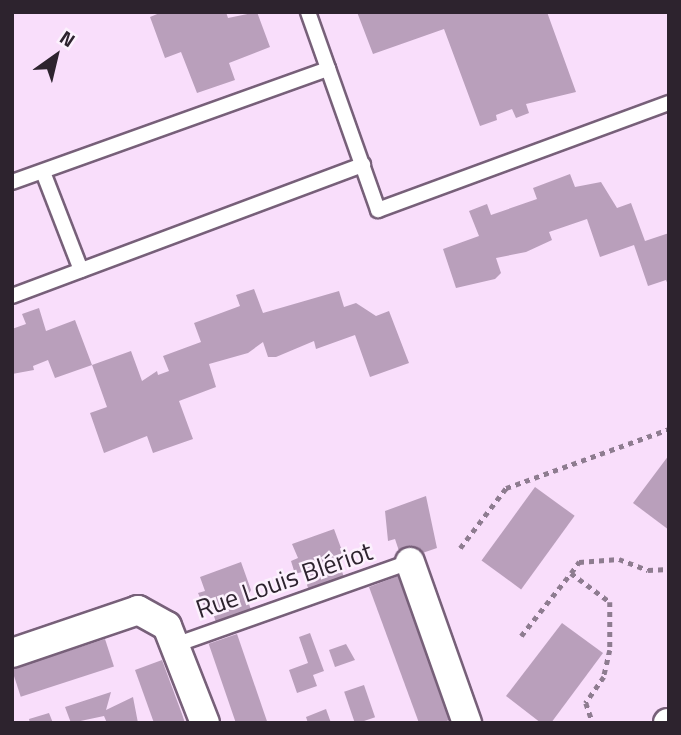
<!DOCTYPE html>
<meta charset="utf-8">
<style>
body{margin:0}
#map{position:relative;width:681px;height:735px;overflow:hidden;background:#f9defb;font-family:"Titillium Web",sans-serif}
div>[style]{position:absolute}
.building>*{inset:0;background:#b99fbb;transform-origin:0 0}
.path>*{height:4.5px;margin-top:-2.25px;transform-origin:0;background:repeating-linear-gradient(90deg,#8e7c90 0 5px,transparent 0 10px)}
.roads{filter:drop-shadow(2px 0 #776079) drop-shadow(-2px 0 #776079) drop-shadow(0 2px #776079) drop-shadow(0 -2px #776079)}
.service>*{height:14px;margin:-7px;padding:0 7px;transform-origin:7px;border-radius:7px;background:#fff}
.minor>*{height:28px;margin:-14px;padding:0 14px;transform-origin:14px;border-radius:14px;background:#fff}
span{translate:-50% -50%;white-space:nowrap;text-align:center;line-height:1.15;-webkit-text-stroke:5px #fcf1fd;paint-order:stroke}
.street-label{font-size:26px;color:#2d232e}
.frame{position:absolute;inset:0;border:14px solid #2d232e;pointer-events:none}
.north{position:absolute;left:21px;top:21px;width:70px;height:70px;-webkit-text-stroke:5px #fcf1fd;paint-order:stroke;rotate:34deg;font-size:19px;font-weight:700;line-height:28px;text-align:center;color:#2d232e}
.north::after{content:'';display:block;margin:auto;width:24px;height:32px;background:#2d232e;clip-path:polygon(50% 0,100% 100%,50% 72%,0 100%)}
</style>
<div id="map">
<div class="building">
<div style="clip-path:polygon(162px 12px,226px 12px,228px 18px,257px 12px,270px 47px,229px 63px,235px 80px,197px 93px,181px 52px,165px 58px,150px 17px)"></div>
<div style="clip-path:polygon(357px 12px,547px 12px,576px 92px,526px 104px,529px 113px,516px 118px,512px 109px,496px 115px,497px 120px,480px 126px,444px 29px,373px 54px)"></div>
<div style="clip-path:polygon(570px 174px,575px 187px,601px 182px,617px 208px,631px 203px,645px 241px,669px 233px,669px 287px,666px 280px,648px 286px,634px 245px,600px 257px,587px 219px,549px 232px,552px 240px,526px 252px,496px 258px,501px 273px,495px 279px,456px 288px,443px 249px,479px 236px,469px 211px,487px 204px,491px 215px,537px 199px,533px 188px)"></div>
<div style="clip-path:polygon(254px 289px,263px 313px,339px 291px,344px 307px,356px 303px,376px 316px,389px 311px,409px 363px,370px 377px,355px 335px,316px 349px,314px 341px,276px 357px,268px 357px,263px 342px,248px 353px,209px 364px,216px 387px,179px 401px,193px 439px,153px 453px,147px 436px,104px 453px,90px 413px,107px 407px,92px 365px,131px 351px,142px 381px,157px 371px,158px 375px,169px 371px,163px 356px,201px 342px,194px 323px,240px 306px,236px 295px)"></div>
<div style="clip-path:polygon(39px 308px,46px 331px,75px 320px,92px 365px,55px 378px,48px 360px,33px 366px,34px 370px,12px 374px,12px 329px,26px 324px,22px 314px)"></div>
<div style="clip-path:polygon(669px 455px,669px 530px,633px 503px)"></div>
<div style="left:535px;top:487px;width:49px;height:91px;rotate:36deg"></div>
<div style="clip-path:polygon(426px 496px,437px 548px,402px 560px,395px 539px,388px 541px,385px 511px)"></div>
<div style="clip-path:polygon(334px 529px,344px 556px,340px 566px,345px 580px,310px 593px,302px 572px,295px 574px,291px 561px,298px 558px,292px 544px)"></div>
<div style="clip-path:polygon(241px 562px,251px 590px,247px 598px,252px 613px,217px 625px,210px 605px,204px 606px,198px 593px,205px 591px,200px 577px)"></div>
<div style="clip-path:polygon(398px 576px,449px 720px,442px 723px,419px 723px,369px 587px)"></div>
<div style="clip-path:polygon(562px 623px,603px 653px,551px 723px,541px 723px,506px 696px)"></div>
<div style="clip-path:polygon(310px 633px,324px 671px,313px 675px,317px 686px,297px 693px,289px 670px,308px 663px,299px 637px)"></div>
<div style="left:237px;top:634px;width:94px;height:30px;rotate:71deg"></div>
<div style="left:105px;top:639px;width:29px;height:98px;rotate:72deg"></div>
<div style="clip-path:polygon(346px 644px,355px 660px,335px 667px,329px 650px)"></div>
<div style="clip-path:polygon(162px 660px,182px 714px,185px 723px,154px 723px,135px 670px)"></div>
<div style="left:364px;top:685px;width:34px;height:21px;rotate:71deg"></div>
<div style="clip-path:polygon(111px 692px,106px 710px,133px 697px,138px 723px,107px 723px,104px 716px,71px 723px,65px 707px)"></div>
<div style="clip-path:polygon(326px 709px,331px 723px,308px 723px,306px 717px)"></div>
<div style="clip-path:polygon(49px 713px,53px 723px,30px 723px,29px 719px)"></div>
</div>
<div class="path">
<div style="left:460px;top:548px;width:76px;rotate:-52.5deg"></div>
<div style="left:506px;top:488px;width:173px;rotate:-19.9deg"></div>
<div style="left:571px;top:573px;width:14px;rotate:-54deg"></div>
<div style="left:579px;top:562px;width:40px;rotate:-4.3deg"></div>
<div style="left:619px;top:559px;width:31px;rotate:21deg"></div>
<div style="left:648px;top:570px;width:21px;rotate:-3deg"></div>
<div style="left:521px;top:636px;width:80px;rotate:-51.6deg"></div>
<div style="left:571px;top:573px;width:49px;rotate:36.6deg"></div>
<div style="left:610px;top:602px;width:48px;rotate:90deg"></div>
<div style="left:610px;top:650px;width:28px;rotate:103deg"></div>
<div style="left:604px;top:677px;width:32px;rotate:125deg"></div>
<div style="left:586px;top:703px;width:21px;rotate:71deg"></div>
</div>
<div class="roads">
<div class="service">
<div style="left:308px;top:12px;width:210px;rotate:70.5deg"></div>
<div style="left:378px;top:210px;width:310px;rotate:-20.2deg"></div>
<div style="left:43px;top:172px;width:105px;rotate:68.8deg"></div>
<div style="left:12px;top:182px;width:336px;rotate:-19.7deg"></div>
<div style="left:12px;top:296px;width:375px;rotate:-20.5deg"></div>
<div style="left:175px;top:645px;width:249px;rotate:-19.5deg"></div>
</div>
<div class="minor">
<div style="left:410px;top:562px;width:171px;rotate:70.5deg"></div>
<div style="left:12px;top:653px;width:133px;rotate:-18.8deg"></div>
<div style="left:138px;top:610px;width:33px;rotate:29deg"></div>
<div style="left:167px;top:626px;width:104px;rotate:68.6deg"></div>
<div style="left:668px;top:723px;width:1px"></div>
</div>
</div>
<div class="street-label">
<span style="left:284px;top:580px;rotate:-19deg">Rue Louis Blériot</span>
</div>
<div class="frame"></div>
<div class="north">N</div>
</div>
